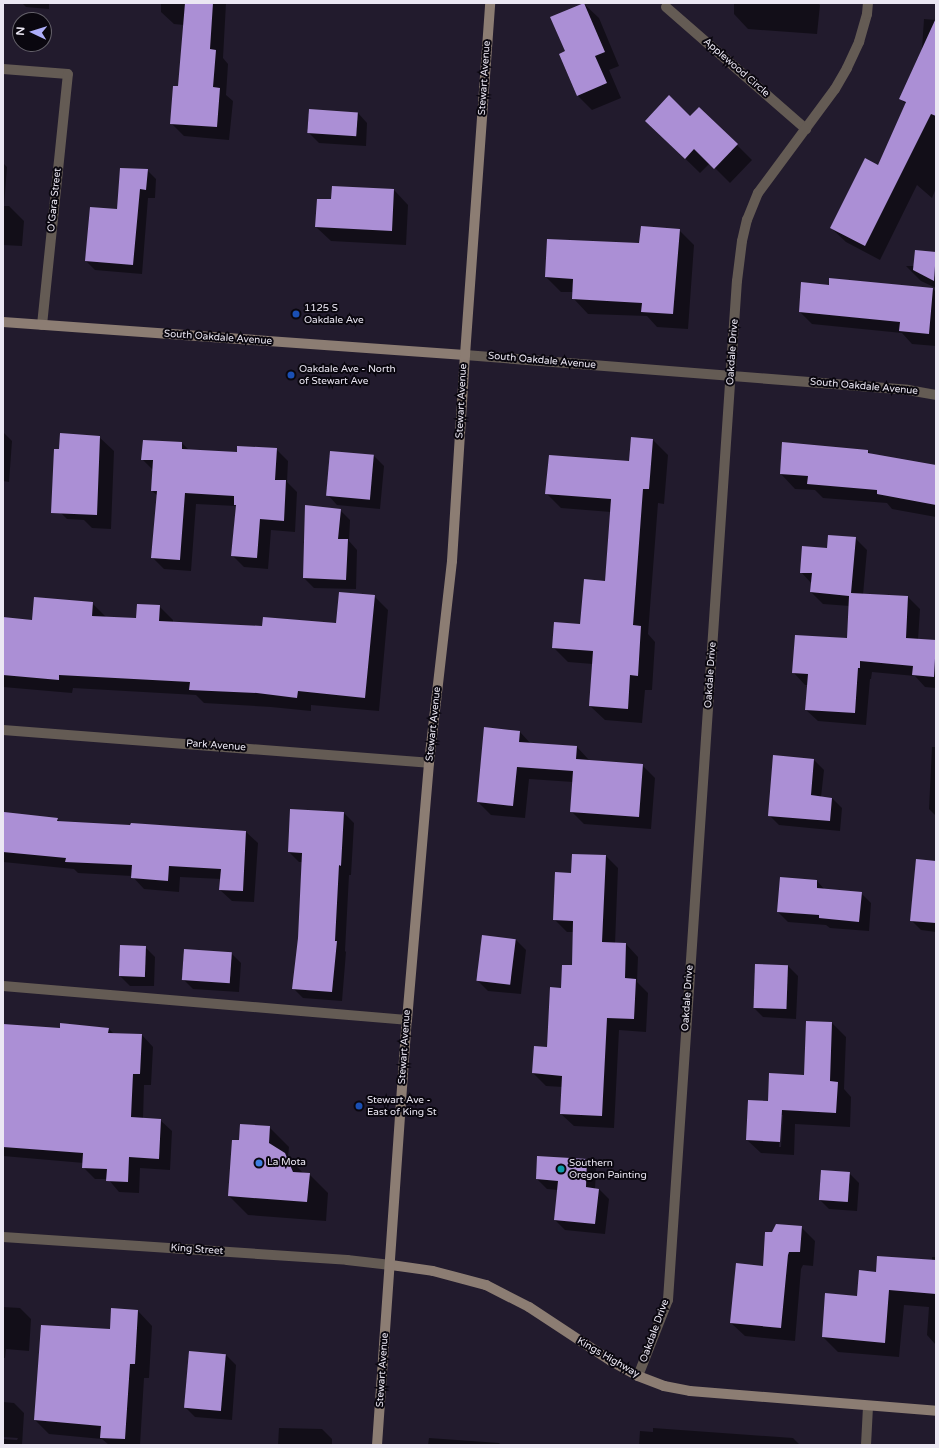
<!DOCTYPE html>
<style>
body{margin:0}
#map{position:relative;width:939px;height:1448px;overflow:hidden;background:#221b2d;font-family:"Varela Round",sans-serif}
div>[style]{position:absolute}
.shadow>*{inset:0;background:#0007}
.building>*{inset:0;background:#ab8fd5;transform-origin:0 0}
.lane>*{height:10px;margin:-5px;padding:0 5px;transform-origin:5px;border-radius:5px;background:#645b54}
.street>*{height:10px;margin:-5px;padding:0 5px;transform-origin:5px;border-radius:5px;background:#645b54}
.secondary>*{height:10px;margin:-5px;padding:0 5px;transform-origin:5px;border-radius:5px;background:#8c7d73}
.dots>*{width:11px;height:11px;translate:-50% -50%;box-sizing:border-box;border:2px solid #0a070f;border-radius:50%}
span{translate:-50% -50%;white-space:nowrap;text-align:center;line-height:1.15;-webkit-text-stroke:4px #0a070f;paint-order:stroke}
.street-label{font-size:10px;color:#ebe7f3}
.poi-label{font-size:10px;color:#ebe7f3}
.left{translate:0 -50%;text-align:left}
.frame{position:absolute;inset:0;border:4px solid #ebe7f3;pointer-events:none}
.north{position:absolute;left:12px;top:12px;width:40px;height:40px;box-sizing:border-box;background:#0a070f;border:1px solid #64616a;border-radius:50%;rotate:274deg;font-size:11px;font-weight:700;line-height:16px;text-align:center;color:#ebe7f3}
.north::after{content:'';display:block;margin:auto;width:14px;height:18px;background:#aeaefa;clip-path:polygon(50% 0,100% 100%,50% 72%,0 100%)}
</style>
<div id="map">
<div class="shadow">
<div style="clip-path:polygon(22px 3px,49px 3px,49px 9px,26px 7px)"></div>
<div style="clip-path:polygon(161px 3px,226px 3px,223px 58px,228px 64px,226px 95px,233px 101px,229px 140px,184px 136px,171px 123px,179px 87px,184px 25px,174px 24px,161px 12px)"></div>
<div style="clip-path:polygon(734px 3px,818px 3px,820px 5px,817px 34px,748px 29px,734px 14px)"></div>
<div style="clip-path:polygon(584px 4px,599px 18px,619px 66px,609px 70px,621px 98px,592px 110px,578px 96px,566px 52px)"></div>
<div style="clip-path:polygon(924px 19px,936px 20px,936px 62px,922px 49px)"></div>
<div style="clip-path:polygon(936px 75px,936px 188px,932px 198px,917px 185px,880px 260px,846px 242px,831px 228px,878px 166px,906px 104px,901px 99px)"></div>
<div style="clip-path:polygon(358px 113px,367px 123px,366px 146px,319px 143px,309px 133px)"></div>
<div style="clip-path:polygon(661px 135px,737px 145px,752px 160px,730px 183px,710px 163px,700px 173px)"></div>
<div style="clip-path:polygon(3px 163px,7px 167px,4px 206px,9px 206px,24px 221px,22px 246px,3px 245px)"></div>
<div style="clip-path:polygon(147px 170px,156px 179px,155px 198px,148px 198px,142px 274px,95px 270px,86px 261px,118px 210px)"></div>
<div style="clip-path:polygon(394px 190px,408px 205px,406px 245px,331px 241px,316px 227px,332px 200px)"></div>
<div style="clip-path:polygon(679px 230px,694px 245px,688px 329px,657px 327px,647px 316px,588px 314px,574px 299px,574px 292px,561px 292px,546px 277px)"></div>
<div style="clip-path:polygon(935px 253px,936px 254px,936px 288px,921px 281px,906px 266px,914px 266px)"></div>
<div style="clip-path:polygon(933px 289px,936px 292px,936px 346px,912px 344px,902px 333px,812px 324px,800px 312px)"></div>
<div style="clip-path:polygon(3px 432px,12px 441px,9px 482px,3px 481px)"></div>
<div style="clip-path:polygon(99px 437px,114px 451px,111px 529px,92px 528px,84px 520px,67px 519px,52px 504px)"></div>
<div style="clip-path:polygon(653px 440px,668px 455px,664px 504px,658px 503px,648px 634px,655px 642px,652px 690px,645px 690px,642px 723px,605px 720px,590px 706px,593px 664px,568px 662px,553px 647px,581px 625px,605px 582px,611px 512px,561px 508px,546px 493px,630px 462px)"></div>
<div style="clip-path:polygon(182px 443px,189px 450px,238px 453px,276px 449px,288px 461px,287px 482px,297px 492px,295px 532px,271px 530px,268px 569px,244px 567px,232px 555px,236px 506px,196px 504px,191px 571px,164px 569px,152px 557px,158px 496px,152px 491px,153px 470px,142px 459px)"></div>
<div style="clip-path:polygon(868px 451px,872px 455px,936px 466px,936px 517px,892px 509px,887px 503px,823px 498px,815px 490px,795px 489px,781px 474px)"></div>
<div style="clip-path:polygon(331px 452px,374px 456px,384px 466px,380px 509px,337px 505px,328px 495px)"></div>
<div style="clip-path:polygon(340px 510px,350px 520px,349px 541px,357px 550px,356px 589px,314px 588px,304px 578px)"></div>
<div style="clip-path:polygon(855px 538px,867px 550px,863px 595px,908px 597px,920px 609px,918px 640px,936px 641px,936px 688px,925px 687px,915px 676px,872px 672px,871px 679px,870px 679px,866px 725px,818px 721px,806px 710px,808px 685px,805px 685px,794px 673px,848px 639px,850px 606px,823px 604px,811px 592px,812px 584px,801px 572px,828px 549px)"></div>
<div style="clip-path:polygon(374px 596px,388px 610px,379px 711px,311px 705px,311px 711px,271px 707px,204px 703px,196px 695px,73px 688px,72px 693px,3px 687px,3px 618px,32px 621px,92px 603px,106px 617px,136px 619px,159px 606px,173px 620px,173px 623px,263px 627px,337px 624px)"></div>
<div style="clip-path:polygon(520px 732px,531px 744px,577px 747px,589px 760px,642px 765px,655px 778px,651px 829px,584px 824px,571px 811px,573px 782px,529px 779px,525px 818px,491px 815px,478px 802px)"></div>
<div style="clip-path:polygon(932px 747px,936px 747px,936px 816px,929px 809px)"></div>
<div style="clip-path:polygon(814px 760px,824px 770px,821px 797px,832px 798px,842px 808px,840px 831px,779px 825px,769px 815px)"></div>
<div style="clip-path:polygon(344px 813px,354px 823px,351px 875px,349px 875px,345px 951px,346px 952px,342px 1001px,303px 998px,293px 988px,299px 938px,303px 862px,299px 862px,289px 852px)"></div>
<div style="clip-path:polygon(3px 815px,57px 819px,60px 822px,131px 826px,132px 824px,246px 832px,258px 843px,254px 902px,232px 901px,220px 890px,221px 879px,180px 877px,179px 892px,144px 889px,132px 876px,78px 873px,74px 869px,3px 862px)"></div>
<div style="clip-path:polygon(606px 856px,618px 868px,615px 944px,626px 944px,638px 957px,637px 982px,648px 993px,646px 1032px,619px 1030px,614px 1128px,574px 1126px,561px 1114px,563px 1087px,546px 1086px,533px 1073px,548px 1048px,562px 989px,573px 966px,574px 932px,567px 932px,554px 919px,572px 874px)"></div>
<div style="clip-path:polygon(936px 862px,936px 932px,921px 930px,911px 920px)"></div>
<div style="clip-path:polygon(817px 881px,825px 890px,861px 893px,871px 903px,869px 931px,830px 928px,826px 925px,788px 922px,778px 912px)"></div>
<div style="clip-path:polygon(516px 940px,526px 950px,521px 994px,488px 991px,478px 981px)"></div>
<div style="clip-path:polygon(145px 947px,155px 957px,154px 986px,130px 986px,120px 976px)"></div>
<div style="clip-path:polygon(231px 953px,241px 963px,239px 992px,193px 989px,183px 979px)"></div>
<div style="clip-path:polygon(756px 965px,788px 966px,798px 976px,796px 1019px,763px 1017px,753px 1007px)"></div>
<div style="clip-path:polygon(evenodd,832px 1023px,846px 1037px,844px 1089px,851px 1097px,850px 1127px,795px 1124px,794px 1155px,761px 1153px,747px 1140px,769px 1102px,805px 1076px,832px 1023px,781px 1115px,783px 1115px,781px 1147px,779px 1147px,781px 1115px)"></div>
<div style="clip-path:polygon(3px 1025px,61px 1030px,108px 1028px,114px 1034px,142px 1035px,153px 1047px,151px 1085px,144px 1085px,143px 1119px,160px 1120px,172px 1131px,170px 1170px,140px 1168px,139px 1193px,119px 1192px,108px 1179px,95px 1179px,83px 1167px,84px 1163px,3px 1156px)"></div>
<div style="clip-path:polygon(269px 1127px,289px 1147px,288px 1157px,303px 1173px,309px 1174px,328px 1193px,326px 1221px,248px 1215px,229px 1196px,240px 1141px)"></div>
<div style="clip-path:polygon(587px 1160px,596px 1169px,595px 1189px,599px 1189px,609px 1199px,605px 1234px,565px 1230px,555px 1220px,558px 1190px,547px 1189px,537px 1179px)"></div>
<div style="clip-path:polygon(849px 1173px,859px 1183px,857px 1211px,829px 1209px,819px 1199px)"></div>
<div style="clip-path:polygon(801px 1227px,815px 1241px,813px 1266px,803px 1265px,801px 1269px,795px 1341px,745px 1336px,731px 1323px,764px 1267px,773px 1233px)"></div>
<div style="clip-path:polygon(932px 1257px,936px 1257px,936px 1345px,927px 1335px,929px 1307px,904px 1305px,899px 1357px,838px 1352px,823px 1337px,877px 1273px,932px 1261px)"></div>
<div style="clip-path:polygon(3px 1307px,20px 1308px,31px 1319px,29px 1351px,6px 1349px,5px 1358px,3px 1358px)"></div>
<div style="clip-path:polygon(112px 1309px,138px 1311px,152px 1326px,149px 1378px,144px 1378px,140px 1445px,109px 1445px,102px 1439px,49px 1434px,35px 1420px,111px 1330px)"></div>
<div style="clip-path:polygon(226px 1355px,236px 1365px,232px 1420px,195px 1417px,185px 1407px)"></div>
<div style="clip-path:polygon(3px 1402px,14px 1403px,24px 1413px,22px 1445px,3px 1445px,3px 1439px,17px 1440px,18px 1438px,3px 1437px)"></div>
<div style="clip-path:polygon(279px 1428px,322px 1429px,332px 1439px,332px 1445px,278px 1445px)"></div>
<div style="clip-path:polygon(653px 1428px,793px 1438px,800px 1445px,639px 1445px,640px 1431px,653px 1432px)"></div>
<div style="clip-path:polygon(429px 1438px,499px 1443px,501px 1445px,428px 1445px)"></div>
</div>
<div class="building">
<div style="clip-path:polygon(185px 3px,213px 3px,210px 49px,216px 50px,213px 87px,220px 88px,217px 127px,170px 124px,173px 86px,178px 86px)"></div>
<div style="clip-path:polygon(584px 3px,605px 52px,595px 56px,607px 83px,577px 96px,559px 54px,565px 51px,550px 17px)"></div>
<div style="clip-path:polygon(936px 18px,936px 116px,931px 114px,865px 246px,830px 228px,865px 158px,878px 165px,906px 102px,899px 99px)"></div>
<div style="clip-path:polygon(669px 95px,690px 116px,699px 107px,738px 144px,714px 169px,694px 149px,685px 159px,645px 121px)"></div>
<div style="left:309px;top:109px;width:49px;height:24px;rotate:4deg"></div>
<div style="clip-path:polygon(120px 168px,148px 169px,146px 190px,140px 189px,133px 265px,85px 261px,90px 207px,117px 209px)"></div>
<div style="clip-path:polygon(332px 186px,394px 189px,392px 231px,315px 227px,317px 199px,331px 199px)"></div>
<div style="clip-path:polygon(641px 226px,680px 229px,673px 314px,641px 312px,642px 303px,572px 299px,573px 279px,545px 277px,547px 239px,639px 243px)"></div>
<div style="clip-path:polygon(915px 250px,936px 252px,934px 281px,913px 270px)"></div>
<div style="clip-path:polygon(829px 278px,933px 288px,929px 334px,899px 331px,900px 322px,799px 312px,801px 282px,829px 285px)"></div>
<div style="clip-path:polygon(60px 433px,100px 436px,97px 515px,51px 513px,54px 449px,59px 449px)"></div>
<div style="clip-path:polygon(631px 437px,653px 439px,649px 489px,643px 489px,633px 625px,641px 626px,638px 676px,630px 675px,628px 709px,589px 706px,593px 651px,552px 648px,554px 622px,580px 624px,584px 579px,605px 581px,611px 499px,545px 494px,549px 455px,629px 461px)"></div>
<div style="clip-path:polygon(143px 440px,182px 442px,182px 449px,237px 452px,237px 446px,277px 448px,275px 480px,286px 480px,284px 521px,260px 519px,257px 558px,231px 556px,236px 505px,234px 505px,234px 496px,185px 493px,180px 560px,151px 558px,157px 491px,151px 491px,153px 460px,141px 460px)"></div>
<div style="clip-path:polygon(782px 442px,868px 450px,868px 453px,936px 465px,936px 505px,877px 494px,877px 490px,807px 484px,808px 476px,780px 474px)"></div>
<div style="left:330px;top:451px;width:44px;height:45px;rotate:5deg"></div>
<div style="clip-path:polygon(305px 505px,341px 509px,338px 539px,348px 539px,346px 580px,303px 578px)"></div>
<div style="clip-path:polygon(828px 535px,856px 537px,851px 593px,908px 596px,906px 638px,936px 640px,934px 677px,912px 675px,913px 666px,860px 661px,860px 668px,858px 668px,855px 713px,805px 710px,808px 674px,792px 673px,795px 635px,847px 638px,849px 596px,810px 592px,812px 573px,800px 573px,802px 546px,827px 548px)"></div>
<div style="clip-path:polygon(339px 592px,375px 595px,365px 698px,298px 691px,297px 698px,257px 693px,189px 690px,190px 682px,59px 675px,59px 680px,3px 675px,3px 617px,32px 620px,34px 597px,93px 602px,92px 616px,136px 618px,137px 604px,160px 605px,159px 621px,262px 626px,263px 617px,336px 623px)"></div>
<div style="clip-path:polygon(484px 727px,520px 731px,519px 742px,577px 746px,576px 759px,643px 764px,639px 817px,570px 812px,573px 771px,517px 767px,513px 806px,477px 802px)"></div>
<div style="clip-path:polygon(773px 755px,814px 759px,811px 795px,832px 798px,830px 821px,768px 816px)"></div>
<div style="clip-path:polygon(290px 809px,344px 812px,341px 866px,339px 865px,335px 941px,337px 941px,332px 992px,292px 989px,298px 938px,302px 853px,288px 852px)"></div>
<div style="clip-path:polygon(4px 812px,58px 818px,57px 821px,130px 825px,131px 823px,246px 831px,243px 891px,219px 890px,221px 869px,169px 866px,168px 881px,131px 878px,132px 865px,65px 862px,66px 858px,3px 852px)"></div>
<div style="clip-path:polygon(572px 854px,606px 855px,602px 942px,626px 943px,625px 978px,636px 979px,634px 1019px,607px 1018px,602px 1116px,560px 1114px,562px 1076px,532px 1073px,534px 1046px,547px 1047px,550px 987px,561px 988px,562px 965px,572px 965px,573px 921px,553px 920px,555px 872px,571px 873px)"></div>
<div style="clip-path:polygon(916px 859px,936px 861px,936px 923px,910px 921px)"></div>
<div style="clip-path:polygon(780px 877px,817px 880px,817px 888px,862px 892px,859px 922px,819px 918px,819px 915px,777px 912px)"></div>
<div style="left:482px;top:935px;width:34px;height:46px;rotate:7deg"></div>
<div style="left:120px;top:945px;width:26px;height:31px;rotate:2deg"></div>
<div style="left:184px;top:949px;width:48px;height:31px;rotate:4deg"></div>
<div style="left:755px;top:964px;width:33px;height:44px;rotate:2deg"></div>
<div style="clip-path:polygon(806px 1021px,832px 1022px,830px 1081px,838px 1082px,836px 1113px,782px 1110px,780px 1142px,746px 1140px,748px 1100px,768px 1101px,769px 1073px,804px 1075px)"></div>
<div style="clip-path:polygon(60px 1023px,109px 1028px,108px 1033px,142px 1034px,140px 1074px,133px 1074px,131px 1117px,161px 1119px,159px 1159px,129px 1157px,128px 1182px,106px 1181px,107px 1169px,82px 1168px,83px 1153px,3px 1147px,3px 1024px,60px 1028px)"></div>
<div style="clip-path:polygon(240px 1124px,270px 1126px,269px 1143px,285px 1153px,293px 1172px,310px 1173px,307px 1202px,228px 1196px,232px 1140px,239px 1140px)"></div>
<div style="clip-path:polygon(537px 1156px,587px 1159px,586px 1187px,599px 1189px,595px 1224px,554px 1220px,558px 1181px,536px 1179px)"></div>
<div style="left:821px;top:1170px;width:29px;height:30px;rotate:4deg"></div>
<div style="clip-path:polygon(776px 1224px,802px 1226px,800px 1252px,789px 1252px,788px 1255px,781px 1328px,730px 1323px,736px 1263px,763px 1266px,765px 1232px,772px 1232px)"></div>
<div style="clip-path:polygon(877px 1256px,936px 1260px,936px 1294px,889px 1290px,885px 1343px,822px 1337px,825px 1293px,857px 1296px,859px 1270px,876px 1272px)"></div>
<div style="clip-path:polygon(111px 1308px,138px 1310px,135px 1364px,130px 1364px,125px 1439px,100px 1438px,101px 1426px,34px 1420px,41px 1325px,110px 1329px)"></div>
<div style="left:189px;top:1351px;width:37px;height:57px;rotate:5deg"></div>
</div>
<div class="lane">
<div style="left:3px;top:69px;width:65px;rotate:4.4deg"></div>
<div style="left:3px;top:986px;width:405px;rotate:4.8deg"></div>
</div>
<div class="street">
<div style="left:666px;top:7px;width:186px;rotate:41.1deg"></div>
<div style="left:42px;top:325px;width:252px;rotate:-84.1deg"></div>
<div style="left:465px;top:355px;width:444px;rotate:4.5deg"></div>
<div style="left:908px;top:390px;width:28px;rotate:10deg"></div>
<div style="left:3px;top:730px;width:427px;rotate:4.4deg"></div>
<div style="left:3px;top:1237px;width:345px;rotate:3.8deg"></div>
<div style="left:347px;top:1260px;width:44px;rotate:6.5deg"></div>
<div style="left:638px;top:1376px;width:82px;rotate:-68.5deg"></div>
<div style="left:668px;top:1300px;width:1021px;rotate:-86.13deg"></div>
<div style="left:737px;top:281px;width:40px;rotate:-82.9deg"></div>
<div style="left:742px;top:241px;width:22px;rotate:-77deg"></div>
<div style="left:747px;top:220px;width:29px;rotate:-68deg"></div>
<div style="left:758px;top:193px;width:129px;rotate:-53.5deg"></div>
<div style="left:835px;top:89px;width:24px;rotate:-60deg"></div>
<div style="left:847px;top:68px;width:29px;rotate:-65deg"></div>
<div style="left:859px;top:42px;width:29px;rotate:-74deg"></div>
<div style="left:867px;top:14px;width:11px;rotate:-85deg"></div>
<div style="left:866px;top:1445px;width:39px;rotate:-87deg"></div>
</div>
<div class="secondary">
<div style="left:3px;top:322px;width:463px;rotate:4.1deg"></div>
<div style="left:391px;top:1265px;width:42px;rotate:8.1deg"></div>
<div style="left:433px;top:1271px;width:55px;rotate:14.8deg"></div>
<div style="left:486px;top:1285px;width:48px;rotate:27.1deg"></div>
<div style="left:529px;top:1307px;width:98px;rotate:33.4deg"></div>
<div style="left:611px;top:1361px;width:31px;rotate:29deg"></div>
<div style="left:638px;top:1376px;width:28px;rotate:21deg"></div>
<div style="left:664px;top:1386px;width:26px;rotate:11deg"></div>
<div style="left:690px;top:1391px;width:247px;rotate:4.6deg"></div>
<div style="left:377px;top:1445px;width:426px;rotate:-86deg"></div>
<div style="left:407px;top:1020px;width:258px;rotate:-85.1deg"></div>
<div style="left:429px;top:763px;width:203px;rotate:-83.5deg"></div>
<div style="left:452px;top:561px;width:206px;rotate:-86.4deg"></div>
<div style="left:465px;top:355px;width:353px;rotate:-85.9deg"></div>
</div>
<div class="dots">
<div style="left:296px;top:314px;background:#1a4fb4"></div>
<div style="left:291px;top:375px;background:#1a4fb4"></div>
<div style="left:359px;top:1106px;background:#1a4fb4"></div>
<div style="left:259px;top:1163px;background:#3f7fe0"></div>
<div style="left:561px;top:1169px;background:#0f9aa8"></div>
</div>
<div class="street-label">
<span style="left:736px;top:68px;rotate:41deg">Applewood Circle</span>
<span style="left:485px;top:78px;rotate:-86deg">Stewart Avenue</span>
<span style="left:55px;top:200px;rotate:-84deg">O'Gara Street</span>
<span style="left:218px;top:338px;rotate:4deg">South Oakdale Avenue</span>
<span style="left:733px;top:352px;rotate:-86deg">Oakdale Drive</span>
<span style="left:542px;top:361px;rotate:5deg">South Oakdale Avenue</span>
<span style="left:864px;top:387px;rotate:5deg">South Oakdale Avenue</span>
<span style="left:462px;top:401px;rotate:-87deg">Stewart Avenue</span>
<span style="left:711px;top:675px;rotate:-86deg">Oakdale Drive</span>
<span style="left:434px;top:724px;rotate:-84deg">Stewart Avenue</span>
<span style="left:216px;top:746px;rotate:4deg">Park Avenue</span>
<span style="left:688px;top:998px;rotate:-86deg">Oakdale Drive</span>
<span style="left:405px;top:1047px;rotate:-86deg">Stewart Avenue</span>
<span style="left:197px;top:1250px;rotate:4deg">King Street</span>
<span style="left:655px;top:1331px;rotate:-70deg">Oakdale Drive</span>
<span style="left:608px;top:1358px;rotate:30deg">Kings Highway</span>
<span style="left:383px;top:1370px;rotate:-86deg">Stewart Avenue</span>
</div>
<div class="poi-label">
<span class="left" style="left:304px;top:314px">1125 S<br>Oakdale Ave</span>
<span class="left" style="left:299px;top:375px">Oakdale Ave - North<br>of Stewart Ave</span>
<span class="left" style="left:367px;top:1106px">Stewart Ave -<br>East of King St</span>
<span class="left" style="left:267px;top:1163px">La Mota</span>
<span class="left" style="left:569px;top:1169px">Southern<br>Oregon Painting</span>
</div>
<div class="frame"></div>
<div class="north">N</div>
</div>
